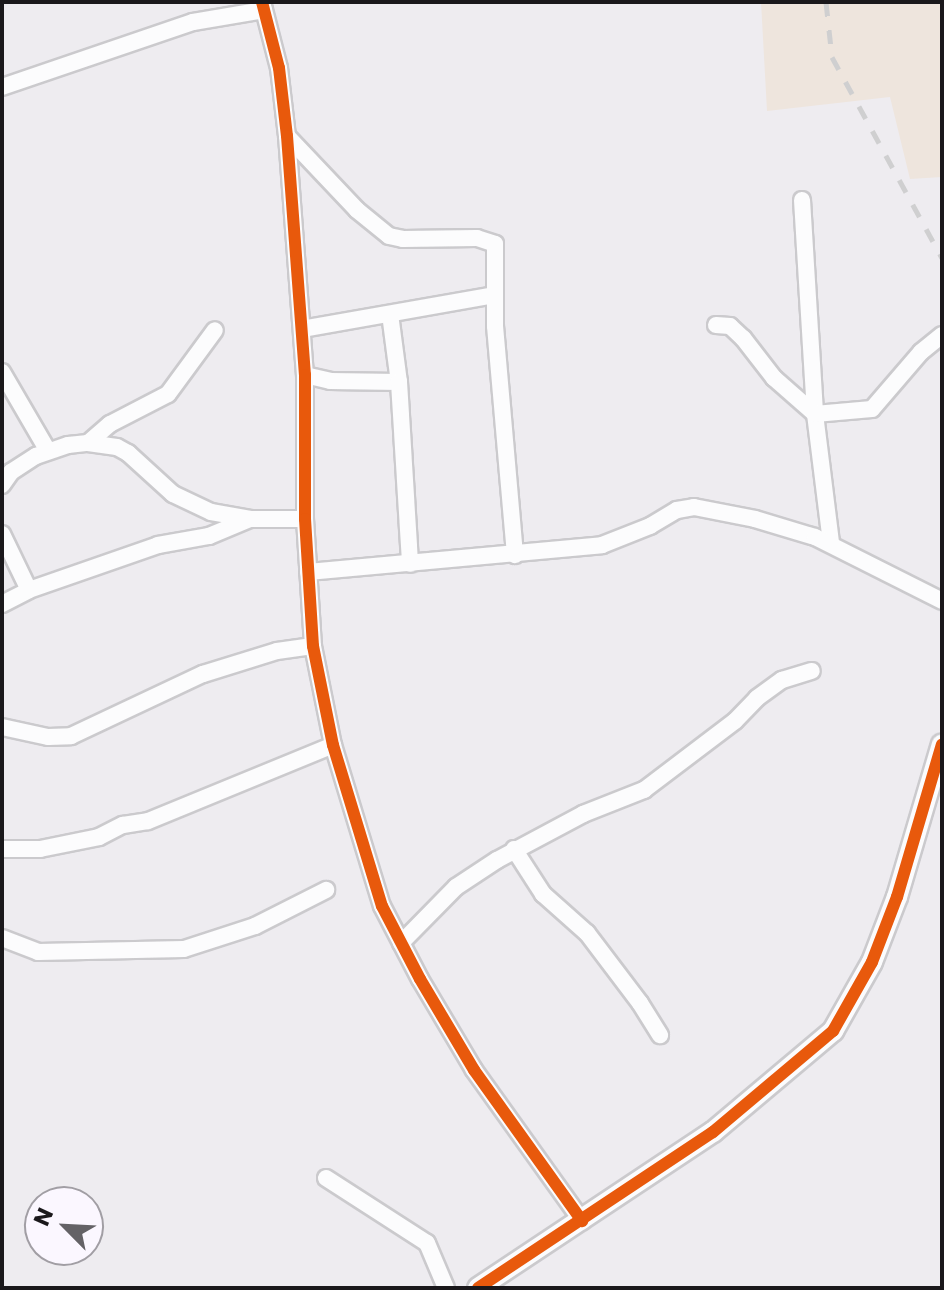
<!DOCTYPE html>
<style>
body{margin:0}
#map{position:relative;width:944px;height:1290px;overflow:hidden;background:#eeecf0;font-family:Poppins,sans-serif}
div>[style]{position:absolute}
.industrial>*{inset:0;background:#eee5dd}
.roads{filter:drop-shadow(2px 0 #cbcacd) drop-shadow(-2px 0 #cbcacd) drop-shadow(0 2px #cbcacd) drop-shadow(0 -2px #cbcacd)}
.minor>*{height:16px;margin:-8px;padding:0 8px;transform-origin:8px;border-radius:8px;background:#fcfcfd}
.tertiary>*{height:20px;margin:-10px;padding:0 10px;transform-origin:10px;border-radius:10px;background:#fcfcfd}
.rail>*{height:5px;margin-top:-2.5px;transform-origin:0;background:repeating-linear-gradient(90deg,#cfcfd0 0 14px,transparent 0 28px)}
.cycleway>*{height:12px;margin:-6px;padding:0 6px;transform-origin:6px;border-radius:6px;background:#e8590c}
span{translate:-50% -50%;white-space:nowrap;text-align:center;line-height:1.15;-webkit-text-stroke:6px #fbf7ff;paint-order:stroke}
.frame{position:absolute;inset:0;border:4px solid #1a181b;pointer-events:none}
.north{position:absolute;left:24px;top:1186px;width:80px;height:80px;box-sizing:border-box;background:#fbf7ff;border:2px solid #a19ea4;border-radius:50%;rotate:294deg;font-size:22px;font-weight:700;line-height:32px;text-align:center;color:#1a181b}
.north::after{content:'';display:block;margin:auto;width:28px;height:36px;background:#646266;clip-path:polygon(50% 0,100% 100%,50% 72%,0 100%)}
</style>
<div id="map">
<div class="industrial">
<div style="clip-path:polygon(761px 2px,942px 2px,942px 177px,910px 179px,890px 97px,767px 111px)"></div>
</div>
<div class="roads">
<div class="minor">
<div style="left:262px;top:2px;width:68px;rotate:75.6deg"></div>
<div style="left:279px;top:68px;width:68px;rotate:83.3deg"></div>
<div style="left:287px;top:136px;width:240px;rotate:85.7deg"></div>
<div style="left:305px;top:375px;width:144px;rotate:90deg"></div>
<div style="left:305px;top:519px;width:127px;rotate:86.4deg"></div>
<div style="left:313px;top:646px;width:101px;rotate:78.6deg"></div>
<div style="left:333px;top:745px;width:168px;rotate:73.1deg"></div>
<div style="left:382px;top:906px;width:82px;rotate:62.5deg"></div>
<div style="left:420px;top:979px;width:106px;rotate:59.3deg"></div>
<div style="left:474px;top:1070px;width:186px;rotate:54.4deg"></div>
<div style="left:2px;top:87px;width:202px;rotate:-18.8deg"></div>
<div style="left:193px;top:22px;width:72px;rotate:-9.6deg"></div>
<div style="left:287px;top:136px;width:102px;rotate:46.6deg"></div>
<div style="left:357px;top:210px;width:41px;rotate:39.1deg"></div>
<div style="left:389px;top:236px;width:14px;rotate:12deg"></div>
<div style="left:403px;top:239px;width:74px;rotate:-0.8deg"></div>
<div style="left:477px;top:238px;width:19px;rotate:18deg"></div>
<div style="left:495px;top:244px;width:82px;rotate:90deg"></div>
<div style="left:495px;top:326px;width:230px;rotate:85deg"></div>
<div style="left:802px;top:200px;width:214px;rotate:86.5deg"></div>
<div style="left:815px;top:414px;width:130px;rotate:82.9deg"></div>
<div style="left:390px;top:314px;width:69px;rotate:82.5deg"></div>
<div style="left:716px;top:325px;width:14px;rotate:4deg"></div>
<div style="left:730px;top:326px;width:18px;rotate:43deg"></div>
<div style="left:743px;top:338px;width:51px;rotate:52.2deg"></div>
<div style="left:774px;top:378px;width:55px;rotate:41.3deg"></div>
<div style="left:815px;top:414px;width:57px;rotate:-5deg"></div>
<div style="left:872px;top:409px;width:75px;rotate:-49.3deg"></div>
<div style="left:921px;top:352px;width:27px;rotate:-39deg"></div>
<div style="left:302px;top:329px;width:195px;rotate:-10deg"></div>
<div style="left:2px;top:372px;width:91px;rotate:59.8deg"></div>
<div style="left:305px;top:375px;width:26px;rotate:13deg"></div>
<div style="left:330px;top:381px;width:69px;rotate:0.8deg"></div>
<div style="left:399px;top:382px;width:182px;rotate:86.5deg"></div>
<div style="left:88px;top:443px;width:29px;rotate:-41deg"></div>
<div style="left:110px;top:424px;width:65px;rotate:-27.3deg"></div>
<div style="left:168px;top:394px;width:79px;rotate:-53.7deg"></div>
<div style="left:2px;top:485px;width:16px;rotate:-55deg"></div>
<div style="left:11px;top:472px;width:30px;rotate:-33deg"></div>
<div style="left:36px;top:456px;width:34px;rotate:-19deg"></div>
<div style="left:68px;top:445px;width:20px;rotate:-6deg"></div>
<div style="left:88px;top:443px;width:29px;rotate:8deg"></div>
<div style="left:117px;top:447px;width:13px;rotate:29deg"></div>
<div style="left:128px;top:453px;width:61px;rotate:42.3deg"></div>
<div style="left:173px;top:494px;width:42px;rotate:25.3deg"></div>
<div style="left:211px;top:512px;width:40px;rotate:10deg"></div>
<div style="left:250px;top:519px;width:55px"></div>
<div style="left:2px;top:534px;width:62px;rotate:64.3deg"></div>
<div style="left:29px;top:590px;width:137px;rotate:-19.2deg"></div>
<div style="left:158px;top:545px;width:52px;rotate:-10deg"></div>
<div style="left:209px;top:536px;width:44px;rotate:-22.5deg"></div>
<div style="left:308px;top:572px;width:295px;rotate:-5.2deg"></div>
<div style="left:602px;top:545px;width:52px;rotate:-21.6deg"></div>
<div style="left:650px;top:526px;width:31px;rotate:-31deg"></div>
<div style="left:677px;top:510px;width:17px;rotate:-10deg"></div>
<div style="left:694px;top:507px;width:62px;rotate:11.1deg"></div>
<div style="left:755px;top:519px;width:63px;rotate:16.7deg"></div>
<div style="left:815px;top:537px;width:142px;rotate:26.7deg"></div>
<div style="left:2px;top:604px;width:30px;rotate:-27deg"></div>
<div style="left:2px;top:727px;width:47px;rotate:12.3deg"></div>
<div style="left:48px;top:737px;width:23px;rotate:-2deg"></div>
<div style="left:71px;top:736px;width:146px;rotate:-25.2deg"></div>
<div style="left:203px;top:674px;width:77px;rotate:-17.3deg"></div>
<div style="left:277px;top:651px;width:36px;rotate:-8deg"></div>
<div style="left:2px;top:849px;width:38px"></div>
<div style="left:40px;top:849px;width:60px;rotate:-11.5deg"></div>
<div style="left:99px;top:837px;width:27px;rotate:-27deg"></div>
<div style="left:123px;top:825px;width:25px;rotate:-9deg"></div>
<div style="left:148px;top:821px;width:200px;rotate:-22.3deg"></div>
<div style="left:514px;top:849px;width:54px;rotate:57.2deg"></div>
<div style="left:543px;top:894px;width:59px;rotate:41.6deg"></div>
<div style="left:587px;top:933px;width:88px;rotate:52.9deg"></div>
<div style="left:640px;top:1003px;width:38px;rotate:58deg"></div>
<div style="left:2px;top:938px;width:39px;rotate:21deg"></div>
<div style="left:38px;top:952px;width:146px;rotate:-1.2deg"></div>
<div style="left:184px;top:949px;width:75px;rotate:-17.9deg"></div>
<div style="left:255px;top:926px;width:80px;rotate:-26.9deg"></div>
<div style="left:401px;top:943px;width:78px;rotate:-45.5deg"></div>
<div style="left:456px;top:887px;width:49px;rotate:-33.4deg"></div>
<div style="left:497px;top:860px;width:98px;rotate:-28.1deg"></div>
<div style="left:583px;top:814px;width:66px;rotate:-21.5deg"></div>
<div style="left:644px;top:790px;width:114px;rotate:-37.2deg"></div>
<div style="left:735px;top:721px;width:32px;rotate:-46deg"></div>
<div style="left:757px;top:698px;width:31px;rotate:-36deg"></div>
<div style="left:782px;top:680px;width:31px;rotate:-17deg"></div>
<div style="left:326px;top:1178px;width:120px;rotate:32.8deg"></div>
<div style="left:427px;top:1243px;width:49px;rotate:67.1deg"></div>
</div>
<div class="tertiary">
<div style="left:478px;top:1288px;width:282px;rotate:-33.6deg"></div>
<div style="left:713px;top:1132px;width:157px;rotate:-40.1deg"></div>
<div style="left:833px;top:1031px;width:79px;rotate:-60.5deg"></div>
<div style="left:872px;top:962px;width:70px;rotate:-69deg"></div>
<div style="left:897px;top:897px;width:159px;rotate:-73.6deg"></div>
</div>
</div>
<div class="rail">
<div style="left:826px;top:2px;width:55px;rotate:83.8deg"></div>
<div style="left:832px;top:57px;width:229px;rotate:61.3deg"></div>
</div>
<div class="cycleway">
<div style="left:262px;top:2px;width:68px;rotate:75.6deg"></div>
<div style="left:279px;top:68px;width:68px;rotate:83.3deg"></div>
<div style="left:287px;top:136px;width:240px;rotate:85.7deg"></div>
<div style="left:305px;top:375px;width:144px;rotate:90deg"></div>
<div style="left:305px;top:519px;width:127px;rotate:86.4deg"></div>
<div style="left:313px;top:646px;width:101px;rotate:78.6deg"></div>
<div style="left:333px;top:745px;width:168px;rotate:73.1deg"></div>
<div style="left:382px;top:906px;width:82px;rotate:62.5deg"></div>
<div style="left:420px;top:979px;width:106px;rotate:59.3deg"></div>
<div style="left:474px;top:1070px;width:186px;rotate:54.4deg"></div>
<div style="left:478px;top:1288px;width:282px;rotate:-33.6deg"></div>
<div style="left:713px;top:1132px;width:157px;rotate:-40.1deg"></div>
<div style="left:833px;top:1031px;width:79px;rotate:-60.5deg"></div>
<div style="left:872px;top:962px;width:70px;rotate:-69deg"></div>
<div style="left:897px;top:897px;width:159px;rotate:-73.6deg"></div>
</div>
<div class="frame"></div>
<div class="north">N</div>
</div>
